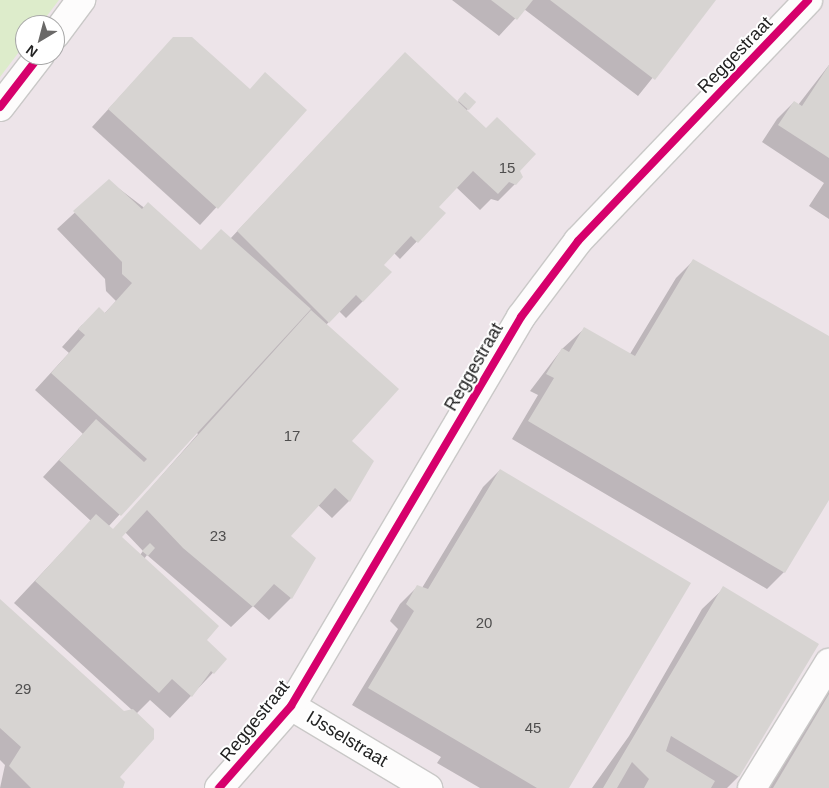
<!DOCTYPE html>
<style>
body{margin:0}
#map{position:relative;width:829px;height:788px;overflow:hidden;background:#f0eeeb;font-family:Helvetica,sans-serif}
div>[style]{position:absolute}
.industrial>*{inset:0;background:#ede4e9}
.grass>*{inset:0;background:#ddeccb}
.shadow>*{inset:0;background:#0003}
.building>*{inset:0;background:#d7d4d2;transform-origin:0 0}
.roads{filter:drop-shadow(1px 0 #c9c8c7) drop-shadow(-1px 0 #c9c8c7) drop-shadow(0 1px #c9c8c7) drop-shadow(0 -1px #c9c8c7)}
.minor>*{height:28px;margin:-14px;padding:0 14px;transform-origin:14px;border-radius:14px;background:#fdfcfc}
.cycleway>*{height:8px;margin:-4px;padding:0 4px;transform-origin:4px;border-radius:4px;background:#d6006c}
span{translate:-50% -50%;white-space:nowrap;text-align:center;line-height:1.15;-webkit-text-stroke:4px #fff;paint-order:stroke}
.number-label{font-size:15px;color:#4f4e4e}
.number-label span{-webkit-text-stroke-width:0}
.street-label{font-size:18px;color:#222}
.north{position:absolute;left:15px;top:15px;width:50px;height:50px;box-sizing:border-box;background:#fff;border:1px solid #a7a7a7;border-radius:50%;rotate:217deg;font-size:14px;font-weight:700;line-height:20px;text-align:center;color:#222}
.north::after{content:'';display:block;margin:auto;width:18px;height:22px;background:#6a6968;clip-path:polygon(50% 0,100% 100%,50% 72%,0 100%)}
</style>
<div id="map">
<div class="industrial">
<div style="clip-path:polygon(evenodd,0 0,829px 0,829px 788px,0 788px,0 0,25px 25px,55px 25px,55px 55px,25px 55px,25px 25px)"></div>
</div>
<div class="grass">
<div style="clip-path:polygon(0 0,59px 0,40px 25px,25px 25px,25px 44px,0 77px)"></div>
</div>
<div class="shadow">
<div style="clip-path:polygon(452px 0,715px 0,638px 96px,524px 9px,499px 36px)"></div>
<div style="clip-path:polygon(evenodd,405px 53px,457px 103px,465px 94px,474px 103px,466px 111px,518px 170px,515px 184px,498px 201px,491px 199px,480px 210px,456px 187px,437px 207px,444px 213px,400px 259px,394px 253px,382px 265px,363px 301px,346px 318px,339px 311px,326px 325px,350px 441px,373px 461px,349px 501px,332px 518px,318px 505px,290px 536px,314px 558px,291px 598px,269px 620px,253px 606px,231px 627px,147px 555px,144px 559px,205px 640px,226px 659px,170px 718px,150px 700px,136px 714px,119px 777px,121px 788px,0 788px,5px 765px,0 760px,0 601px,123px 712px,132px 710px,14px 603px,91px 521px,43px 477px,83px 434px,35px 390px,69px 353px,62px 347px,82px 325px,104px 314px,116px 301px,106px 291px,105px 279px,57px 229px,109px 181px,201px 251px,230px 239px,405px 53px,196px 432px,198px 434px,113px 531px,108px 527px,196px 432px,405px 53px,125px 532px,143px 551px,140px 555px,120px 538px,125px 532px)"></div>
<div style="clip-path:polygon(157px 56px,306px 110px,200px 225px,92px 127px)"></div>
<div style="clip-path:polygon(829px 65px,829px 219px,809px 206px,824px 183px,762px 142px,777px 119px,794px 102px,798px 105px)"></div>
<div style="clip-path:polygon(693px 261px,829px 337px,829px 497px,784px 572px,767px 589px,512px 439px,538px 395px,530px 391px,562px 349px,584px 329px,630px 354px,676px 278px)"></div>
<div style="clip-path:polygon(500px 470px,567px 788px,480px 788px,437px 763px,441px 757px,352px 705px,398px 629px,390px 621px,400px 604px,417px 587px,422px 588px,483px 487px)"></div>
<div style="clip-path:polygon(724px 588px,817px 644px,738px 777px,727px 788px,592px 788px,629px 736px,702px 609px)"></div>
<div style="clip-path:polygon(829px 688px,829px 788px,767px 788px)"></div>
</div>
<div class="building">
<div style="clip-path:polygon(491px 0,533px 0,517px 20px)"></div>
<div style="clip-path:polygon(550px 0,716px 0,655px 80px)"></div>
<div style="clip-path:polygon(173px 37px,192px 37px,250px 89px,265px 72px,307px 110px,218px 209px,108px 109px)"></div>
<div style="clip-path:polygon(405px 52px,486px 128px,497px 117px,536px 154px,520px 171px,523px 177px,516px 185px,509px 182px,498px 194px,473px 171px,439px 207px,446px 213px,418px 243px,411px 236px,384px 265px,392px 272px,363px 302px,356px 295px,329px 323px,237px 231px)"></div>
<div style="clip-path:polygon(829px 65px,829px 158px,778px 125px,794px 101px,802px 106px)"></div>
<div style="left:465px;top:92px;width:15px;height:11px;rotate:42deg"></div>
<div style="clip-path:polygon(109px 179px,142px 209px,148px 202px,201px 250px,221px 229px,311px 309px,121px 516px,59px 460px,96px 419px,144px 462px,147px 459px,51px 373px,85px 335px,78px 329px,99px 307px,105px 313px,132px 283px,122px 274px,122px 262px,73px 211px)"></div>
<div style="clip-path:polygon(693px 259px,829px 336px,829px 500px,785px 573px,528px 421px,554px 378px,546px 374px,562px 348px,569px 352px,584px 327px,635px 356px)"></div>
<div style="clip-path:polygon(311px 310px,399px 389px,352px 441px,374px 461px,350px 502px,335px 488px,291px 536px,316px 558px,292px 599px,274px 584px,253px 607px,183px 548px,147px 510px,122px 537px,219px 626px,207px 640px,227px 659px,214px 674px,211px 671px,192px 697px,172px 679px,159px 693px,35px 581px,96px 514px,113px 529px)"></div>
<div style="clip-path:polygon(500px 469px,691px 583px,569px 788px,537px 788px,368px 688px,414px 611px,406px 604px,417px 585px,428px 589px)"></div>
<div style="clip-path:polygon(150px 543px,155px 548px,148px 556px,142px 551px)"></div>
<div style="clip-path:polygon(723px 586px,819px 644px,739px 777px,671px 736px,666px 751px,715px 781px,711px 788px,644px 788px,649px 779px,632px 762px,617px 788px,603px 788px)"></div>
<div style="clip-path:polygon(0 599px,124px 711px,133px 709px,154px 729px,154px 739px,120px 777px,125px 782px,123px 788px,31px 788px,9px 766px,21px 747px,0 728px)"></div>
<div style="clip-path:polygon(829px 694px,829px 788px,773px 788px)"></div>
</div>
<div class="roads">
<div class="minor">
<div style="left:55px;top:35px;width:44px;rotate:-53.4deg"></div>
<div style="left:0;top:107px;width:66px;rotate:-52.4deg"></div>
<div style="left:291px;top:706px;width:160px;rotate:30.9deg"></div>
<div style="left:219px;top:788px;width:109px;rotate:-48.7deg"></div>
<div style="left:291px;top:706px;width:452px;rotate:-59.4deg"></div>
<div style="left:521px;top:317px;width:95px;rotate:-53.1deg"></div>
<div style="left:578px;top:241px;width:333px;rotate:-46.3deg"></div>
<div style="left:752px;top:788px;width:147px;rotate:-58.4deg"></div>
</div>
</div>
<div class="cycleway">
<div style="left:0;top:107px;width:66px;rotate:-52.4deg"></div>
<div style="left:219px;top:788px;width:109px;rotate:-48.7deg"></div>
<div style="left:291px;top:706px;width:452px;rotate:-59.4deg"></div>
<div style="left:521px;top:317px;width:95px;rotate:-53.1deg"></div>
<div style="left:578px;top:241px;width:333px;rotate:-46.3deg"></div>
</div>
<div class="number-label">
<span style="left:507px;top:168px">15</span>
<span style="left:292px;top:436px">17</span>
<span style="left:218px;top:536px">23</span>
<span style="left:484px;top:623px">20</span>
<span style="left:23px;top:689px">29</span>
<span style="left:533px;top:728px">45</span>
</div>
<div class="street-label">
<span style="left:735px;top:55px;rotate:-46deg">Reggestraat</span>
<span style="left:474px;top:367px;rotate:-60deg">Reggestraat</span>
<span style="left:255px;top:721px;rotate:-51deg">Reggestraat</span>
<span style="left:347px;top:739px;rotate:31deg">IJsselstraat</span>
</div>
<div class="north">N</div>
</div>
